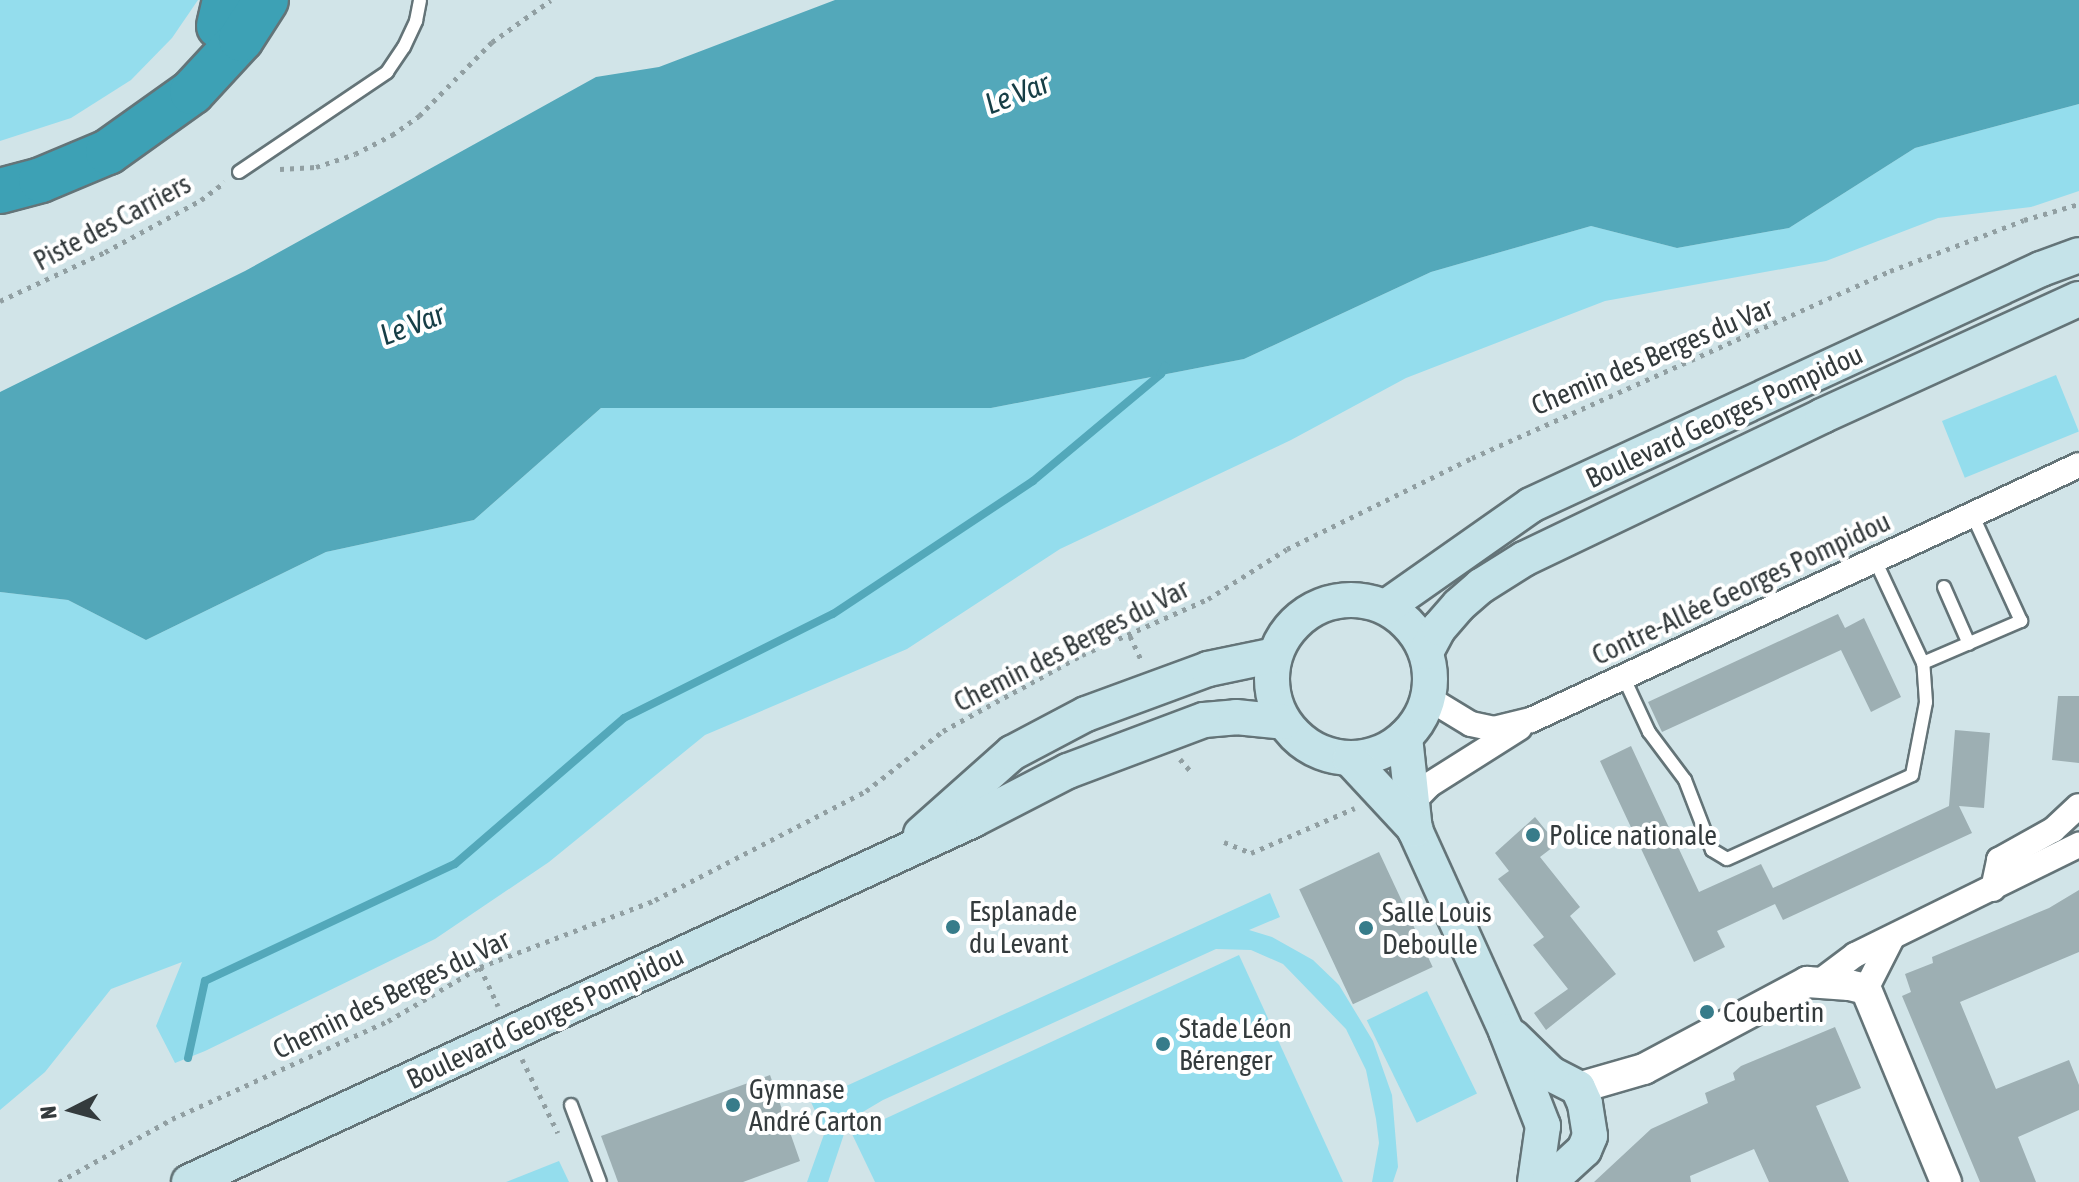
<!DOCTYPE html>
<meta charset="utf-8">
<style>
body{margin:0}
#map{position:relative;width:2079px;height:1182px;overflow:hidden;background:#d1e4e8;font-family:"Asap Condensed",sans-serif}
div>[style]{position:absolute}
.green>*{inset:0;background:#94dded;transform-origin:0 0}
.water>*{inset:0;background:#53a8ba}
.stream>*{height:8px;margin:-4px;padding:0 4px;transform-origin:4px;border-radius:4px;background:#53a8ba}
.building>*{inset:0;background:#9dafb3;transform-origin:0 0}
.path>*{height:5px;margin-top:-2.5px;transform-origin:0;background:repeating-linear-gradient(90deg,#919fa2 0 4px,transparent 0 10px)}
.roads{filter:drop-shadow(2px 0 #647478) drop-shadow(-2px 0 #647478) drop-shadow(0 2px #647478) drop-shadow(0 -2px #647478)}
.service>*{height:12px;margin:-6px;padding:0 6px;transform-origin:6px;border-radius:6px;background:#fff}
.minor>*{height:24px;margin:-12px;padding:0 12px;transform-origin:12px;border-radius:12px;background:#fff}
.tertiary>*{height:30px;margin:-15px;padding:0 15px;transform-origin:15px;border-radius:15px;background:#fff}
.secondary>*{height:34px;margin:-17px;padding:0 17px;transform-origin:17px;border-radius:17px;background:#c5e3e9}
.secondary>.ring{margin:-17px;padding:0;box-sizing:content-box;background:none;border:34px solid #c5e3e9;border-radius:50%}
.motorway>*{height:44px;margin:-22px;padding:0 22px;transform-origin:22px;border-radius:22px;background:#3da1b5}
.dots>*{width:22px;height:22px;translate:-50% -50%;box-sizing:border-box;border:4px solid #fff;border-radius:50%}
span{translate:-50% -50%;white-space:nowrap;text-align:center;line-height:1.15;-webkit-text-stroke:8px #fff;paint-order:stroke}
.street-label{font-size:28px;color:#343b3d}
.poi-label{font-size:28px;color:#343b3d}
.left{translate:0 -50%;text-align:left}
.water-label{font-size:30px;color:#163e46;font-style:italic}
.north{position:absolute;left:32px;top:1070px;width:80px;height:80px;-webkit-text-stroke:6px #fff;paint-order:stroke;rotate:264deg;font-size:22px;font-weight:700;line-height:32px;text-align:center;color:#343b3d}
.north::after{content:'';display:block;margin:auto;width:28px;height:36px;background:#343b3d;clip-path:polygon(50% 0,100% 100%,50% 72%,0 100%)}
</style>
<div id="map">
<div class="green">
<div style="clip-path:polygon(0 0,198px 0,172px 38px,131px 80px,71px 118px,0 141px)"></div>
<div style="clip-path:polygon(2079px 104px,2079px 191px,2031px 207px,1938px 218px,1826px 261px,1605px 301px,1406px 378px,1291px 440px,1060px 549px,907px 649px,705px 735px,549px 862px,435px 939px,205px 1051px,175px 1063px,156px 1026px,182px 962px,111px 989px,45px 1072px,0 1110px,0 592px,68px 600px,146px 640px,326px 552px,474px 520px,601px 408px,991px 408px,1244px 359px,1431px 272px,1591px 226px,1677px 248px,1789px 228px,1915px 148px)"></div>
<div style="left:2056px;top:375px;width:61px;height:123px;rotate:68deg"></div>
<div style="clip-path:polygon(1270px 893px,1280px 917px,1249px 930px,1272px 937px,1313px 960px,1339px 985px,1373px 1041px,1392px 1095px,1398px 1167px,1393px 1182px,1372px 1182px,1379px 1143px,1376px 1119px,1366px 1070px,1346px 1029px,1283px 964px,1251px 950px,1216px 949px,883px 1100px,861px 1113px,844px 1134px,828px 1182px,807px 1182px,827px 1126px,822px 1126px,811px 1102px)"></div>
<div style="clip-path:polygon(1239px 955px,1343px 1182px,875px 1182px,852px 1134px)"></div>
<div style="left:1427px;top:991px;width:114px;height:67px;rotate:64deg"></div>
<div style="clip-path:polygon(559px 1161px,569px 1182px,506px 1182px)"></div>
</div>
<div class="water">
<div style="clip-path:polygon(835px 0,2079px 0,2079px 104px,1915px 148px,1789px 228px,1677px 248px,1591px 226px,1431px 272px,1244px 359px,991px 408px,601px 408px,474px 520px,326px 552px,146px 640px,68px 600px,0 592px,0 392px,245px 271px,596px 77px,659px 67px)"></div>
</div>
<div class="stream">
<div style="left:188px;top:1058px;width:79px;rotate:-77.6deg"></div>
<div style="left:205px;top:981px;width:276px;rotate:-25.1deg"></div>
<div style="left:455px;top:864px;width:223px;rotate:-40.8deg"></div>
<div style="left:624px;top:718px;width:233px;rotate:-26.5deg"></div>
<div style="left:833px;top:614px;width:240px;rotate:-33.6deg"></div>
<div style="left:1033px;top:481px;width:167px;rotate:-39.9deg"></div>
<div style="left:1161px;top:374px;width:9px;rotate:-63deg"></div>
</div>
<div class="building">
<div style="clip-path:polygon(1838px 614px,1845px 628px,1864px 618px,1901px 697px,1871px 712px,1841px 650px,1662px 732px,1648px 702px)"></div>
<div style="clip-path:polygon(2058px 696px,2079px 696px,2079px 763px,2052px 760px)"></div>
<div style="clip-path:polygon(1955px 730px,1990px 733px,1984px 808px,1959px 806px,1972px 833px,1783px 920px,1775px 904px,1717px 931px,1725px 947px,1694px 962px,1600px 761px,1631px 746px,1699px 892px,1761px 864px,1773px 888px,1949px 806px)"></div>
<div style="clip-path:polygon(1535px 817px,1557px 844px,1540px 857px,1580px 907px,1570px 916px,1616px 974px,1546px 1030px,1534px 1013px,1568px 989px,1533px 945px,1544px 937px,1498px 879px,1509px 871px,1495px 853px)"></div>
<div style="left:1379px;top:852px;width:127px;height:88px;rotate:65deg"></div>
<div style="clip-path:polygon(2079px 890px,2079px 952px,1960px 1002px,1996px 1089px,2069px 1060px,2079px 1085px,2079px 1110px,2018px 1137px,2036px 1182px,1980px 1182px,1902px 996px,1911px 992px,1905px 974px,1933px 963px,1932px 957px,2049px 908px)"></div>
<div style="clip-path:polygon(1835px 1027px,1861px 1088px,1816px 1106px,1849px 1182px,1769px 1182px,1754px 1149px,1690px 1176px,1691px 1182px,1594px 1182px,1651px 1129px,1708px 1103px,1705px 1093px,1735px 1080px,1733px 1073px,1741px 1066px)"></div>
<div style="clip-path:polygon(770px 1075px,800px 1161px,743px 1182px,618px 1182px,601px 1136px)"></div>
</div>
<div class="path">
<div style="left:280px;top:169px;width:36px;rotate:-3deg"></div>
<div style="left:316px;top:167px;width:41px;rotate:-18.4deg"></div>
<div style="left:355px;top:154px;width:42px;rotate:-27.2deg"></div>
<div style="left:392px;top:135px;width:33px;rotate:-35deg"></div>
<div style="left:419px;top:116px;width:104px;rotate:-45.4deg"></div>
<div style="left:492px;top:42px;width:72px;rotate:-35.4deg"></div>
<div style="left:0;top:301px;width:116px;rotate:-25deg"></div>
<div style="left:105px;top:252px;width:109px;rotate:-28.4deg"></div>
<div style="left:201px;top:200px;width:30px;rotate:-37deg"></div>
<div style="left:1130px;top:636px;width:29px;rotate:65deg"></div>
<div style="left:1180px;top:759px;width:18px;rotate:49deg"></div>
<div style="left:1224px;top:842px;width:29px;rotate:22deg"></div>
<div style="left:1251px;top:853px;width:113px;rotate:-23.4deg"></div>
<div style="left:480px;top:967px;width:43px;rotate:65.2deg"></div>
<div style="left:522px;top:1059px;width:82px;rotate:64.1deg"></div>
<div style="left:59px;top:1182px;width:129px;rotate:-29.1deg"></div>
<div style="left:172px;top:1119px;width:237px;rotate:-24.4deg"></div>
<div style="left:388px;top:1021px;width:107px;rotate:-30.4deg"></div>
<div style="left:480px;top:967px;width:187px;rotate:-20.9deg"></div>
<div style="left:655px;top:900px;width:237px;rotate:-27.3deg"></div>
<div style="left:866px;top:791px;width:98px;rotate:-37.9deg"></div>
<div style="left:943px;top:731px;width:158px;rotate:-28.7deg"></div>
<div style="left:1082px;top:655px;width:138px;rotate:-24deg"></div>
<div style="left:1208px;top:599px;width:93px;rotate:-32.3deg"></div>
<div style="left:1287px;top:549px;width:206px;rotate:-26.2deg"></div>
<div style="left:1472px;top:458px;width:458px;rotate:-24.1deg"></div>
<div style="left:1890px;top:271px;width:143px;rotate:-20.8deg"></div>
<div style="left:2024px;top:220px;width:57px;rotate:-16.2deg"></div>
</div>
<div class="roads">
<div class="service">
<div style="left:239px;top:172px;width:179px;rotate:-34deg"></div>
<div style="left:387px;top:72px;width:30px;rotate:-56deg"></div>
<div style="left:404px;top:47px;width:29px;rotate:-65deg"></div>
<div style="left:416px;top:21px;width:21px;rotate:-79deg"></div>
<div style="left:1944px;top:587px;width:62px;rotate:66.3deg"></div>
<div style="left:1923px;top:663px;width:107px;rotate:-23.2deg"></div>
<div style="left:2021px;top:621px;width:118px;rotate:-114.6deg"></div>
<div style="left:1623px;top:676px;width:62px;rotate:65.1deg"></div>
<div style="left:1649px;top:732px;width:60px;rotate:53.1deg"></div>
<div style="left:1685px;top:780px;width:75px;rotate:68.9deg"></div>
<div style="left:1712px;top:850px;width:17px;rotate:31deg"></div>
<div style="left:1727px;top:859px;width:203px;rotate:-24.4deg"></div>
<div style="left:1912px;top:775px;width:74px;rotate:-79.1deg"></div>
<div style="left:1926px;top:702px;width:39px;rotate:-94deg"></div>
<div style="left:1923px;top:663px;width:116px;rotate:-115deg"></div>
<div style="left:571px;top:1105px;width:82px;rotate:69.4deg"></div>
</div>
<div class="minor">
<div style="left:1428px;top:698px;width:50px;rotate:31.2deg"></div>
<div style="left:1471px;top:724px;width:24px;rotate:12deg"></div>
<div style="left:1494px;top:729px;width:38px;rotate:-14deg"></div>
<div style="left:1531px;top:720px;width:604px;rotate:-24.95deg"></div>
<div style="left:1410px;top:805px;width:28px;rotate:-46deg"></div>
<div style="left:1429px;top:785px;width:107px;rotate:-32.3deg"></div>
<div style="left:1993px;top:889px;width:30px;rotate:-78deg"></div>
<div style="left:1999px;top:860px;width:62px;rotate:-29.1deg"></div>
<div style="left:2053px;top:830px;width:35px;rotate:-43deg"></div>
<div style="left:1819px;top:982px;width:45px;rotate:-36.9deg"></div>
<div style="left:1855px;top:955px;width:250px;rotate:-26.2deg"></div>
<div style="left:1866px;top:989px;width:55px;rotate:-63deg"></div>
</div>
<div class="tertiary">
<div style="left:1578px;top:1088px;width:69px;rotate:-16.1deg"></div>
<div style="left:1644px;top:1069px;width:185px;rotate:-28.1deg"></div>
<div style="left:1807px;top:982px;width:42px;rotate:4.1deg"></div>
<div style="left:1849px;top:985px;width:17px;rotate:13deg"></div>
<div style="left:1866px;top:989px;width:209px;rotate:67.5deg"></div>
</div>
<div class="secondary">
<div class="ring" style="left:1272px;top:600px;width:124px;height:124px"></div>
<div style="left:1386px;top:607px;width:177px;rotate:-35.1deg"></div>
<div style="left:1531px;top:505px;width:562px;rotate:-24.83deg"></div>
<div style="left:2041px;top:269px;width:40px;rotate:-20.2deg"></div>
<div style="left:1426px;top:652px;width:27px;rotate:-62deg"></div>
<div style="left:1439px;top:628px;width:30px;rotate:-49deg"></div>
<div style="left:1459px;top:605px;width:29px;rotate:-41deg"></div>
<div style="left:1481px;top:586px;width:51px;rotate:-32.1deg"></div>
<div style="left:1524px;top:559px;width:331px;rotate:-25.6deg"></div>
<div style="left:1822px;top:416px;width:282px;rotate:-24.5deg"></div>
<div style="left:1405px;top:737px;width:94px;rotate:83.9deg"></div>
<div style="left:1415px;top:830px;width:221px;rotate:65.6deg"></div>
<div style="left:1506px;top:1031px;width:102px;rotate:68.7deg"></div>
<div style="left:1543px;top:1126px;width:57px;rotate:98.1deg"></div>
<div style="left:1350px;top:759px;width:96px;rotate:47.1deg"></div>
<div style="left:921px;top:834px;width:122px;rotate:-41.7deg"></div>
<div style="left:1012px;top:753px;width:84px;rotate:-27.8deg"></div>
<div style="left:1086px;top:714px;width:130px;rotate:-20.2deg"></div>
<div style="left:1208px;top:669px;width:68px;rotate:-11.8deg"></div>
<div style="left:1513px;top:1037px;width:53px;rotate:44.2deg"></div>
<div style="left:1551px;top:1074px;width:30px;rotate:27deg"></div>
<div style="left:1578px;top:1088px;width:17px;rotate:66deg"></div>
<div style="left:1585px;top:1104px;width:32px;rotate:81deg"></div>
<div style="left:1590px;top:1136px;width:15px;rotate:113deg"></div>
<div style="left:1584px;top:1150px;width:47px;rotate:137.6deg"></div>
<div style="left:189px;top:1182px;width:864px;rotate:-24.78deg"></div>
<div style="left:973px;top:820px;width:107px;rotate:-27.3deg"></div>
<div style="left:1068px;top:771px;width:145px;rotate:-20.6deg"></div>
<div style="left:1204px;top:720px;width:32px;rotate:-5deg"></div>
<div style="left:1236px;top:717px;width:48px;rotate:5.9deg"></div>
</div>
<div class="motorway">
<div style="left:219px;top:26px;width:27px;rotate:-77deg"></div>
<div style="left:0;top:191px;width:42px;rotate:-15deg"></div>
<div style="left:41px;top:180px;width:73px;rotate:-22.7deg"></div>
<div style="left:108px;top:152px;width:103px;rotate:-35.5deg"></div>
<div style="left:192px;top:92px;width:72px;rotate:-47.2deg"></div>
<div style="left:241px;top:39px;width:46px;rotate:-57.3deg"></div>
</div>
</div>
<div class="dots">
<div style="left:1533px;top:835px;background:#377c8a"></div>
<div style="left:953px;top:927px;background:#377c8a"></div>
<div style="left:1366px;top:928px;background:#377c8a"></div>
<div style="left:1707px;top:1012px;background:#377c8a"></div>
<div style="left:1163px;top:1044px;background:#377c8a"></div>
<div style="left:733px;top:1105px;background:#377c8a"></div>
</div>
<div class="street-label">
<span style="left:112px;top:222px;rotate:-28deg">Piste des Carriers</span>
<span style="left:1652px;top:356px;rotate:-23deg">Chemin des Berges du Var</span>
<span style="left:1724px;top:416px;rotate:-25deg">Boulevard Georges Pompidou</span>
<span style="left:1741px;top:588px;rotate:-25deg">Contre-Allée Georges Pompidou</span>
<span style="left:1071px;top:645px;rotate:-27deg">Chemin des Berges du Var</span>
<span style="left:391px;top:994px;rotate:-26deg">Chemin des Berges du Var</span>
<span style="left:545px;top:1017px;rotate:-25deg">Boulevard Georges Pompidou</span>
</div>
<div class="poi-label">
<span class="left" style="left:1549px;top:835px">Police nationale</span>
<span class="left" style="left:969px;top:927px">Esplanade<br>du Levant</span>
<span class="left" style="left:1382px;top:928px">Salle Louis<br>Deboulle</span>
<span class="left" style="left:1723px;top:1012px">Coubertin</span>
<span class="left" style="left:1179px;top:1044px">Stade Léon<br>Bérenger</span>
<span class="left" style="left:749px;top:1105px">Gymnase<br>André Carton</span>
</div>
<div class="water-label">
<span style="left:1017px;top:93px;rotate:-21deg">Le Var</span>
<span style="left:412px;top:324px;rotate:-21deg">Le Var</span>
</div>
<div class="north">N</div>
</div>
